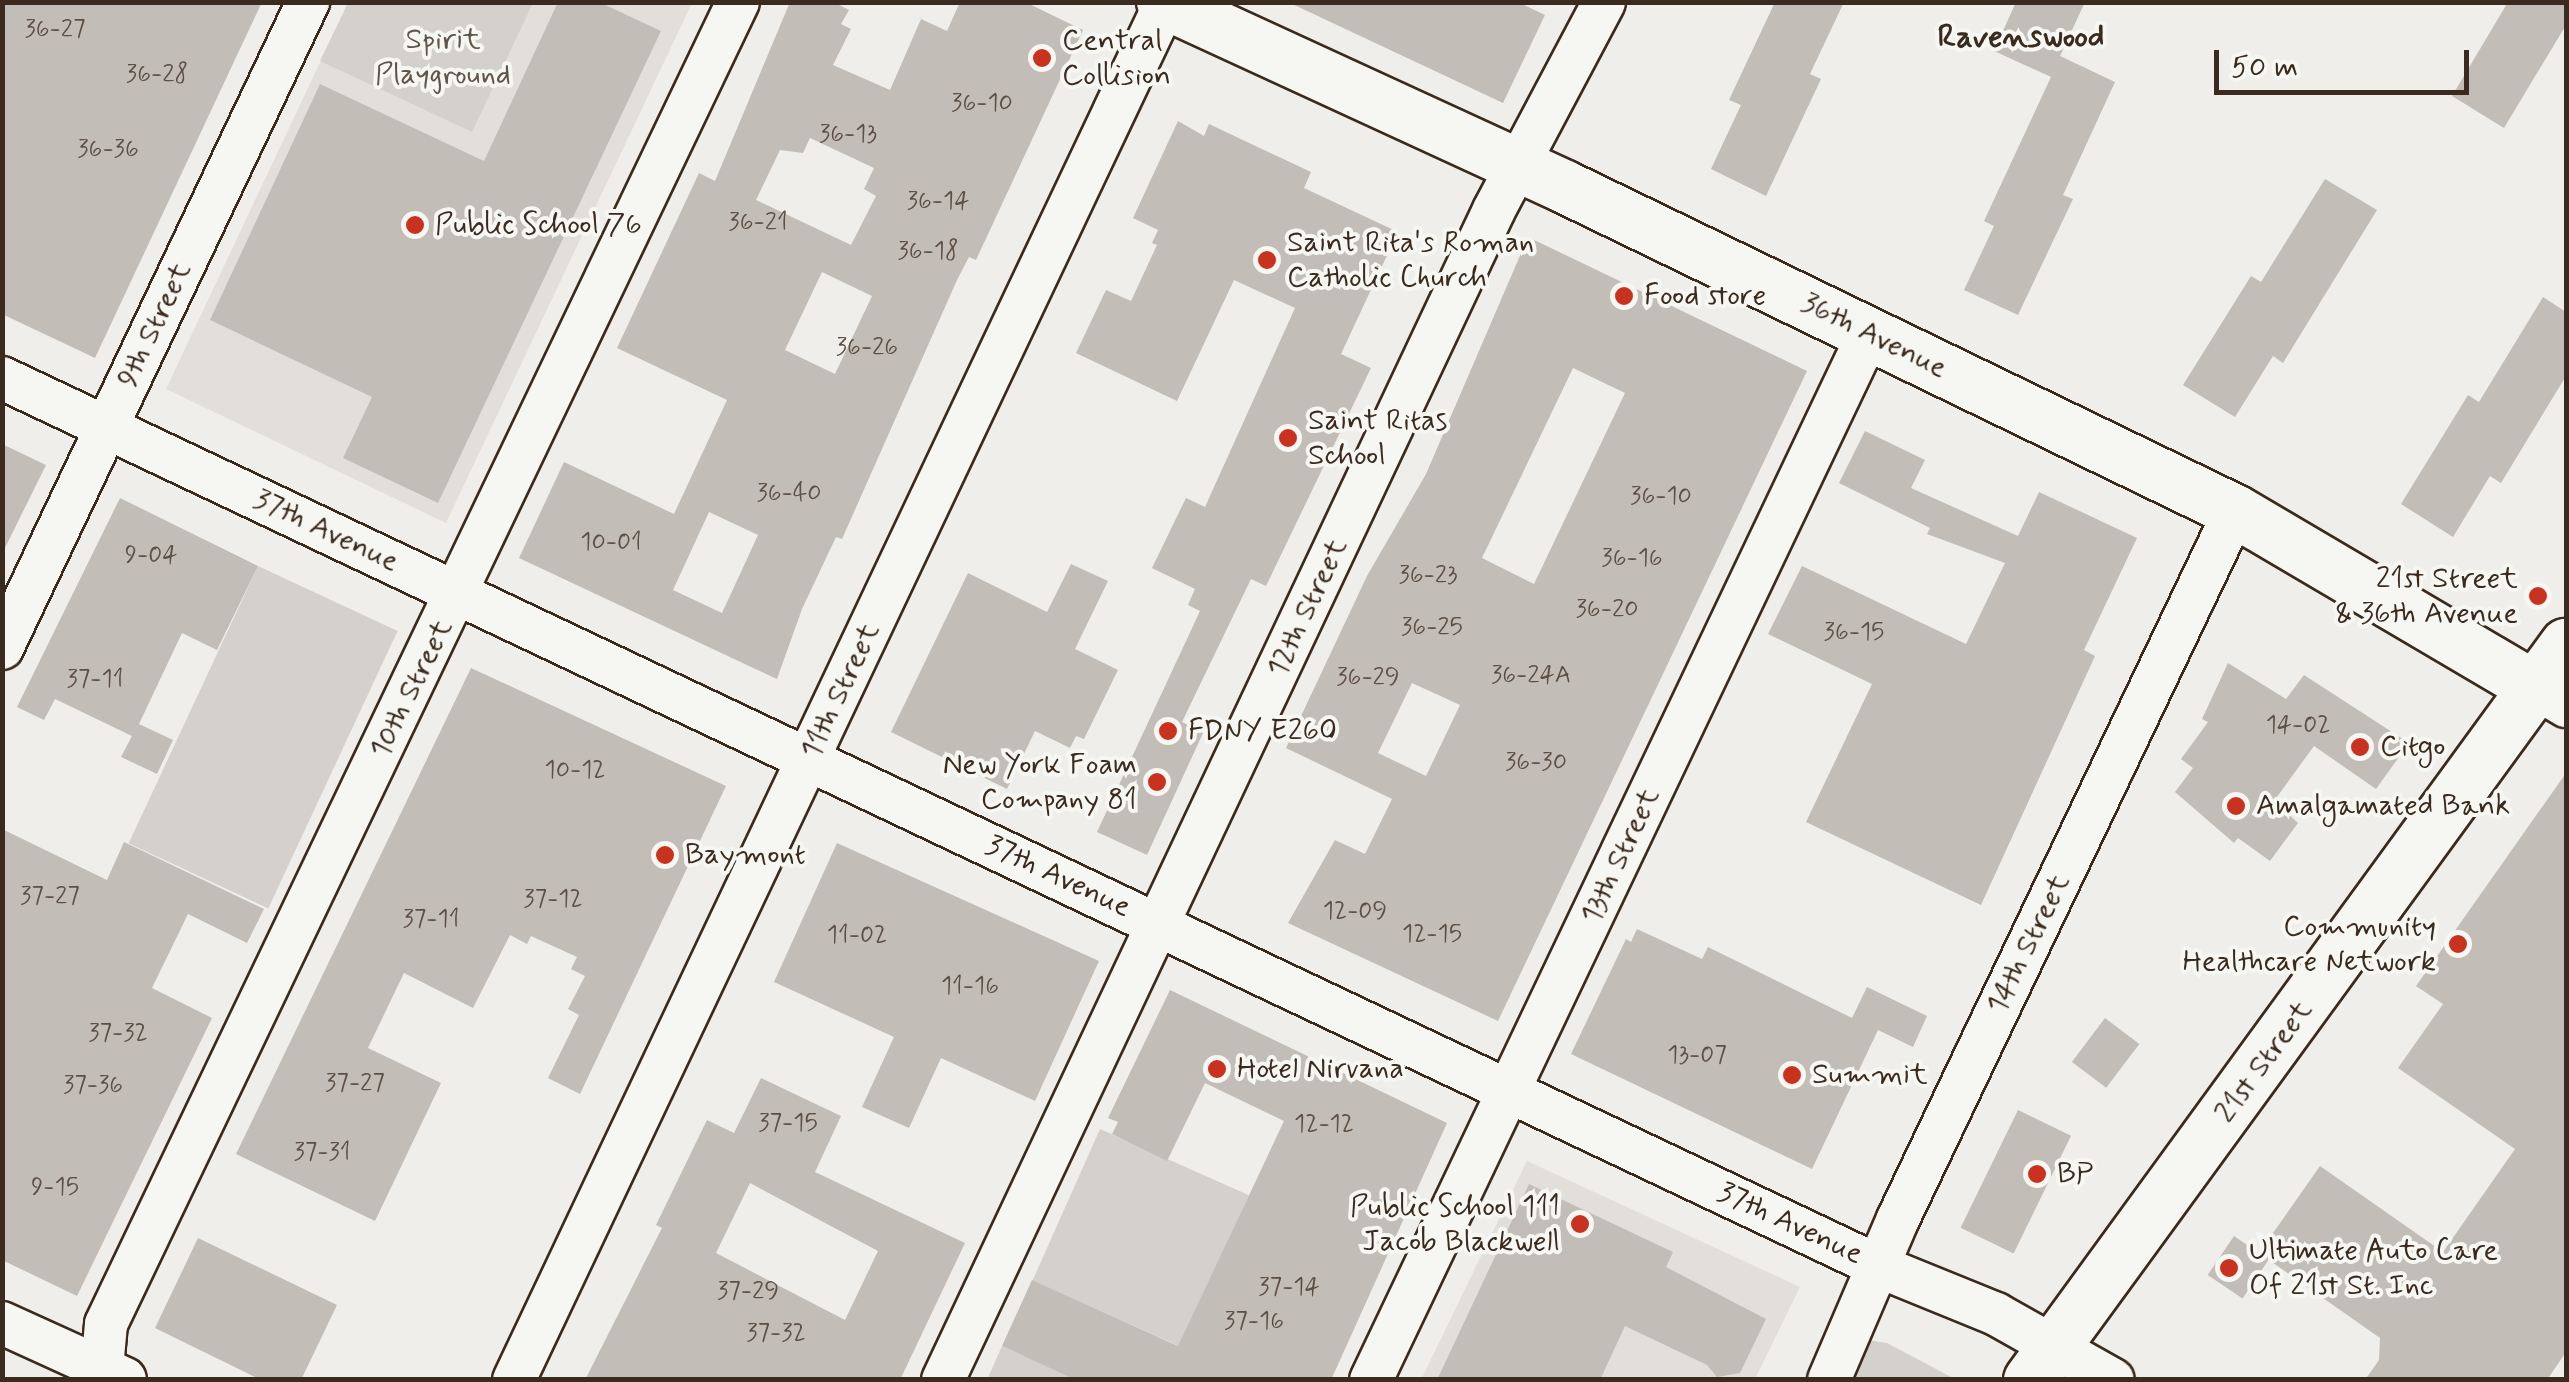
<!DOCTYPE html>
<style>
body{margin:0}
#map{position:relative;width:2569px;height:1382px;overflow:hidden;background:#efeeea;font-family:Mynerve,sans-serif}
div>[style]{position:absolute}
.built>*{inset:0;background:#e2dfdb}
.green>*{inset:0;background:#d4d1cc;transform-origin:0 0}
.building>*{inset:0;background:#c2bdb7;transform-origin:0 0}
.roads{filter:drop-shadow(2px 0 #3b2a1e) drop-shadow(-2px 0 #3b2a1e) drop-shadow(0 2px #3b2a1e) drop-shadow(0 -2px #3b2a1e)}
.minor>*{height:42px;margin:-21px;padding:0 21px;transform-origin:21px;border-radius:21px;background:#f6f6f2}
.major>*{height:52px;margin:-26px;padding:0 26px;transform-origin:26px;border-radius:26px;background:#f6f6f2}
.dots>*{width:28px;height:28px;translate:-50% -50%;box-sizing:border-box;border:5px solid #f6f6f2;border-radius:50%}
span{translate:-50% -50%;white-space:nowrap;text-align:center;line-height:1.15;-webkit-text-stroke:8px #f6f6f2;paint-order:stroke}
.number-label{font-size:25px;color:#5d4f44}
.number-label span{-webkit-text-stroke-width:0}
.park-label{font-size:30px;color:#61544a}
.poi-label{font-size:30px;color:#3b2a1e}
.left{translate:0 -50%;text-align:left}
.right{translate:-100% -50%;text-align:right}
.street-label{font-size:30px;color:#3b2a1e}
.neighbourhood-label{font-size:32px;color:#3b2a1e;font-weight:700}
.frame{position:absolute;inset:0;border:5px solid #3b2a1e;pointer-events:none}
.scale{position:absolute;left:2214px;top:50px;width:255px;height:45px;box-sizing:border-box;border:5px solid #3b2a1e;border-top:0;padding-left:12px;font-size:30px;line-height:35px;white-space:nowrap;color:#3b2a1e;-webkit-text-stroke:8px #f6f6f2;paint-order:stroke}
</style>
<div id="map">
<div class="built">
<div style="clip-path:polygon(348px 3px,692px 3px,446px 523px,166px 389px)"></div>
<div style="clip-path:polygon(1527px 1161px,1800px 1287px,1755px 1379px,1421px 1380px)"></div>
</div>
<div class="green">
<div style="clip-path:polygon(348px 3px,348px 2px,533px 3px,472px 132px,320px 61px)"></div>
<div style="left:258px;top:566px;width:154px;height:306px;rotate:25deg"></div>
<div style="left:1100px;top:1129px;width:163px;height:166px;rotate:24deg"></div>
<div style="clip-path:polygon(1869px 1340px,1887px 1343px,1955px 1379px,1846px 1380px)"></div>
<div style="clip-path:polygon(1002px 1346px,1075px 1379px,987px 1380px)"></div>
</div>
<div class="building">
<div style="clip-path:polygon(2px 2px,262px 2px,95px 358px,2px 314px)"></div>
<div style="clip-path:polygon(558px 2px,599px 2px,661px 31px,438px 503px,343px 458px,372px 397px,210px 320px,320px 84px,484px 161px)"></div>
<div style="clip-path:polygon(evenodd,790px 2px,833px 2px,849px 10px,841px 24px,851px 29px,833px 65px,890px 90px,921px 19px,947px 31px,960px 2px,1025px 2px,1083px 30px,976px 260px,969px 257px,957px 280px,842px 539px,836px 537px,802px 609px,777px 679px,519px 558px,564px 462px,674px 514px,727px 400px,617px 348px,699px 173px,715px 181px,790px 2px,810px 138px,874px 168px,864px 189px,876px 196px,851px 245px,756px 200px,780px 150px,803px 153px,810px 138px,790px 2px,822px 272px,872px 296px,835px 374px,785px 350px,822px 272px,790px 2px,709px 512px,758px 535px,722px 613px,673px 590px,709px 512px)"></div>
<div style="clip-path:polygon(1288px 2px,1518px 2px,1545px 15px,1503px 103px)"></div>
<div style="clip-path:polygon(1775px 2px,1844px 2px,1810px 74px,1821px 79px,1766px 196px,1711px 169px,1741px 105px,1729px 100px)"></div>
<div style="clip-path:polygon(2016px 2px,2085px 2px,2060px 56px,2115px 82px,2063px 195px,2073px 199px,2018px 315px,1964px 290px,1994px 226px,1984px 221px,2051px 77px,1994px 51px)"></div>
<div style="clip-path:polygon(2508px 2px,2566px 2px,2566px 25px,2504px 128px,2452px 96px)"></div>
<div style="clip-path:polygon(1178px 121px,1204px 136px,1209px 124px,1311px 172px,1304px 188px,1398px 232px,1341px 354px,1371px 368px,1266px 586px,1251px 579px,1182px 722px,1203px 733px,1147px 855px,1097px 832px,1200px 611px,1188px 605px,1195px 589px,1152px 568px,1186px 498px,1205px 507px,1295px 308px,1234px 280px,1177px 401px,1076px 353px,1106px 290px,1131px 301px,1157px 245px,1152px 243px,1158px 230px,1133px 218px)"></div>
<div style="clip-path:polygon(2325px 179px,2377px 210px,2283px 363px,2273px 356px,2235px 417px,2183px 385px,2251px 276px,2261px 282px)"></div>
<div style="clip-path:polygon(evenodd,1528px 237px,1807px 371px,1498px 1021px,1288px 923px,1335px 840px,1365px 854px,1392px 799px,1286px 748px,1367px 576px,1426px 474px,1528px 237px,1573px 368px,1625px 393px,1534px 584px,1482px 558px,1573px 368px,1528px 237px,1412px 683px,1460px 705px,1426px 776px,1378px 753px,1412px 683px)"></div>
<div style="clip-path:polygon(2543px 297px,2566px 312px,2566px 376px,2501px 483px,2490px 476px,2453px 537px,2401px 504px,2468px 395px,2479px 402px)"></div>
<div style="clip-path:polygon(1865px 431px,1925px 460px,1911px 488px,2018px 536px,2039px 492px,2137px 538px,2084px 650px,2095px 656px,1981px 905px,1806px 822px,1872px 684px,1768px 634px,1802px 566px,1966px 644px,2005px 563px,1927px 534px,1930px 528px,1839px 483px)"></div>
<div style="clip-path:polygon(2px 444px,46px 465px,2px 554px)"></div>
<div style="clip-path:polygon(120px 498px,258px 566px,217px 650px,182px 633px,139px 724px,173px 740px,157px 774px,121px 757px,132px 736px,55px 699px,44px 720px,17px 707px)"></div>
<div style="clip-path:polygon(1071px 564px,1108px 581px,1075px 649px,1118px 670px,1084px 739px,1076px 736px,1070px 748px,1035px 731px,1007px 789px,891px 732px,968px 573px,1047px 612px)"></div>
<div style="clip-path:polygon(2228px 663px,2286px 699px,2304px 675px,2409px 743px,2376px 789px,2314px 746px,2274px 801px,2298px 823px,2270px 861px,2238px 838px,2234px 843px,2175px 792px,2193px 768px,2181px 759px,2208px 722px,2202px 719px)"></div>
<div style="clip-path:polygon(471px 668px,726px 786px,580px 1094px,548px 1078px,579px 1015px,568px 1009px,585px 976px,571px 969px,577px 957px,531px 936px,527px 944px,510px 935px,473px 1008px,404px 973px,368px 1048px,441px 1083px,375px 1221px,236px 1154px)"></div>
<div style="clip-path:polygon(2566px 773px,2566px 1352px,2547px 1380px,2365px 1380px,2379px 1360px,2380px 1338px,2259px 1253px,2320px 1166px,2443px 1252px,2515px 1149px,2398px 1068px,2443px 1004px,2416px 986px)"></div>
<div style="clip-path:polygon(2px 829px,107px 880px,124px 842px,264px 909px,247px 943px,188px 914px,152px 988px,212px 1018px,77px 1296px,2px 1260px)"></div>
<div style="clip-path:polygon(837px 843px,1099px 961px,1035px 1101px,941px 1058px,909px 1128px,862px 1107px,894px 1037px,774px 982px)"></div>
<div style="clip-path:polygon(1637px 929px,1702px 959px,1708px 947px,1852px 1018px,1867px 987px,1927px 1016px,1913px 1047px,1878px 1030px,1812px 1169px,1571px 1054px,1626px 939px,1631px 942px)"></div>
<div style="clip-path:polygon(1170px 990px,1447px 1123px,1331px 1380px,1076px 1380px,1002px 1346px,1032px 1280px,1178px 1346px,1228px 1240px,1284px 1121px,1205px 1083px,1167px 1161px,1112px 1134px,1118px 1122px,1108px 1118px)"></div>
<div style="left:2105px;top:1018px;width:43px;height:55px;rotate:37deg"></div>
<div style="clip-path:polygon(evenodd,761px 1078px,841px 1116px,815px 1172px,965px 1243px,900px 1380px,585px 1380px,662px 1228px,656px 1225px,707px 1120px,734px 1133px,761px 1078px,750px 1183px,878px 1251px,845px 1320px,716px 1253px,750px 1183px)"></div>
<div style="left:2018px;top:1110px;width:59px;height:131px;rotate:26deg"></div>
<div style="clip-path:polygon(1529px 1184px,1673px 1252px,1666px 1267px,1766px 1319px,1740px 1373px,1717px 1377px,1707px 1365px,1625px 1326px,1600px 1380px,1437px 1380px)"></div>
<div style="left:2234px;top:1236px;width:42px;height:47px;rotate:34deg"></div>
<div style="clip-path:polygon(198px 1238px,337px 1305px,301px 1380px,261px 1380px,155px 1328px)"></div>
</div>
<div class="roads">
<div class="minor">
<div style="left:2px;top:378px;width:2076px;rotate:25.33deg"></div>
<div style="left:1878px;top:1266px;width:127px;rotate:22.1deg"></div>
<div style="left:1996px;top:1314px;width:134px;rotate:29.4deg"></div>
<div style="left:2px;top:648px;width:715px;rotate:-64.65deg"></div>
<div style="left:2536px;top:688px;width:35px;rotate:31deg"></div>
<div style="left:2px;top:1323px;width:135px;rotate:24.5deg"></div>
<div style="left:101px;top:1380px;width:56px;rotate:-84.9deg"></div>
<div style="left:106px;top:1324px;width:1465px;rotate:-64.45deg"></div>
<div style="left:514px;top:1380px;width:1524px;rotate:-64.68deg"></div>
<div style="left:943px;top:1380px;width:1293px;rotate:-64.78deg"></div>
<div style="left:1494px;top:210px;width:235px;rotate:-62.1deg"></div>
<div style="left:1371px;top:1380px;width:1159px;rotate:-64.56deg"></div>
<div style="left:1829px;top:1380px;width:175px;rotate:-66.8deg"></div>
<div style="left:1898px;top:1219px;width:784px;rotate:-64.55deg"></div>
</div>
<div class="major">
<div style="left:1163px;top:2px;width:443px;rotate:24.7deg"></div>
<div style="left:1565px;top:187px;width:744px;rotate:25.81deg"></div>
<div style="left:2235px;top:511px;width:349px;rotate:30.5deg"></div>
<div style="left:2030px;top:1380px;width:910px;rotate:-53.9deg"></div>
</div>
</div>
<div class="dots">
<div style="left:1042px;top:58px;background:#c8321e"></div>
<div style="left:415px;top:225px;background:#c8321e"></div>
<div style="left:1267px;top:260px;background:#c8321e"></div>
<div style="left:1624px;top:296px;background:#c8321e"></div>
<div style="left:1288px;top:438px;background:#c8321e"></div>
<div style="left:2538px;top:596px;background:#c8321e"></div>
<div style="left:1168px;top:731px;background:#c8321e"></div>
<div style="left:2360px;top:747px;background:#c8321e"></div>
<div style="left:1157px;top:782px;background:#c8321e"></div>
<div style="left:2236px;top:806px;background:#c8321e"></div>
<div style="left:665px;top:855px;background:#c8321e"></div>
<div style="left:2458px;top:944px;background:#c8321e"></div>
<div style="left:1217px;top:1069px;background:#c8321e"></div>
<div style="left:1792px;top:1075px;background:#c8321e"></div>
<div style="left:2037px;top:1174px;background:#c8321e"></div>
<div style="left:1580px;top:1224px;background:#c8321e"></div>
<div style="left:2229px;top:1268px;background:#c8321e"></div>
</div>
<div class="number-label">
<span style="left:55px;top:30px">36-27</span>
<span style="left:157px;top:75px">36-28</span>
<span style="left:982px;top:104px">36-10</span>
<span style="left:848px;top:135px">36-13</span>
<span style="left:108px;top:150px">36-36</span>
<span style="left:938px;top:202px">36-14</span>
<span style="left:758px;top:223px">36-21</span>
<span style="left:928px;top:252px">36-18</span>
<span style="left:867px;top:348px">36-26</span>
<span style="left:789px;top:494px">36-40</span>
<span style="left:1661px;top:497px">36-10</span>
<span style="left:611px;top:543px">10-01</span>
<span style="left:151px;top:556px">9-04</span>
<span style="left:1632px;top:559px">36-16</span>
<span style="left:1428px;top:576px">36-23</span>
<span style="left:1607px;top:610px">36-20</span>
<span style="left:1432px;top:628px">36-25</span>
<span style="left:1854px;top:633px">36-15</span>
<span style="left:1531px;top:676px">36-24A</span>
<span style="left:1368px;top:678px">36-29</span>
<span style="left:95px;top:680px">37-11</span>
<span style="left:2298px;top:726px">14-02</span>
<span style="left:1536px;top:763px">36-30</span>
<span style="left:575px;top:771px">10-12</span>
<span style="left:50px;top:897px">37-27</span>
<span style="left:553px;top:900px">37-12</span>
<span style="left:1355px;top:912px">12-09</span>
<span style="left:431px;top:920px">37-11</span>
<span style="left:1432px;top:935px">12-15</span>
<span style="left:857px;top:936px">11-02</span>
<span style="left:970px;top:987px">11-16</span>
<span style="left:118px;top:1034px">37-32</span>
<span style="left:1697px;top:1056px">13-07</span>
<span style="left:355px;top:1084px">37-27</span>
<span style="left:93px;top:1086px">37-36</span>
<span style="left:788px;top:1124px">37-15</span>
<span style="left:1324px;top:1125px">12-12</span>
<span style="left:322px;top:1153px">37-31</span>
<span style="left:55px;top:1188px">9-15</span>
<span style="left:1289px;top:1288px">37-14</span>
<span style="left:748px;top:1292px">37-29</span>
<span style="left:1254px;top:1322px">37-16</span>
<span style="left:776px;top:1334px">37-32</span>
</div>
<div class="park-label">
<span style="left:443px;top:57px">Spirit<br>Playground</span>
</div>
<div class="poi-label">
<span class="left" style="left:1062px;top:58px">Central<br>Collision</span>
<span class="left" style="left:435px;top:225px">Public School 76</span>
<span class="left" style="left:1287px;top:260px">Saint Rita's Roman<br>Catholic Church</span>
<span class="left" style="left:1644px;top:296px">Food store</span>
<span class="left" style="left:1308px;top:438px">Saint Ritas<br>School</span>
<span class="right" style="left:2518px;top:596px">21st Street<br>&amp; 36th Avenue</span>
<span class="left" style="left:1188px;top:731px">FDNY E260</span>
<span class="left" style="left:2380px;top:747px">Citgo</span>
<span class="right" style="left:1137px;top:782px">New York Foam<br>Company 81</span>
<span class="left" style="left:2256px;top:806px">Amalgamated Bank</span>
<span class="left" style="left:685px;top:855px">Baymont</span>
<span class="right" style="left:2436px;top:944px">Community<br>Healthcare Network</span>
<span class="left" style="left:1237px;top:1069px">Hotel Nirvana</span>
<span class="left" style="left:1812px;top:1075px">Summit</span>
<span class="left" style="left:2057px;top:1174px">BP</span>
<span class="right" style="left:1560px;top:1224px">Public School 111<br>Jacob Blackwell</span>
<span class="left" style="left:2249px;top:1268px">Ultimate Auto Care<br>Of 21st St. Inc</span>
</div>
<div class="street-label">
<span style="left:155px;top:325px;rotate:-65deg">9th Street</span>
<span style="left:1874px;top:336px;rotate:26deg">36th Avenue</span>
<span style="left:326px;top:531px;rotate:25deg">37th Avenue</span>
<span style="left:1308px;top:608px;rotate:-65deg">12th Street</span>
<span style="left:412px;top:689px;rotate:-64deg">10th Street</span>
<span style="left:841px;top:691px;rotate:-65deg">11th Street</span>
<span style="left:1621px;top:856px;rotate:-65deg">13th Street</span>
<span style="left:1058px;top:877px;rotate:25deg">37th Avenue</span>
<span style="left:2029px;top:944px;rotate:-64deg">14th Street</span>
<span style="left:2264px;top:1062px;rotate:-54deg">21st Street</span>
<span style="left:1790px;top:1224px;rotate:25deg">37th Avenue</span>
</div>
<div class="neighbourhood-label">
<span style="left:2021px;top:37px">Ravenswood</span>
</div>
<div class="frame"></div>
<div class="scale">50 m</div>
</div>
